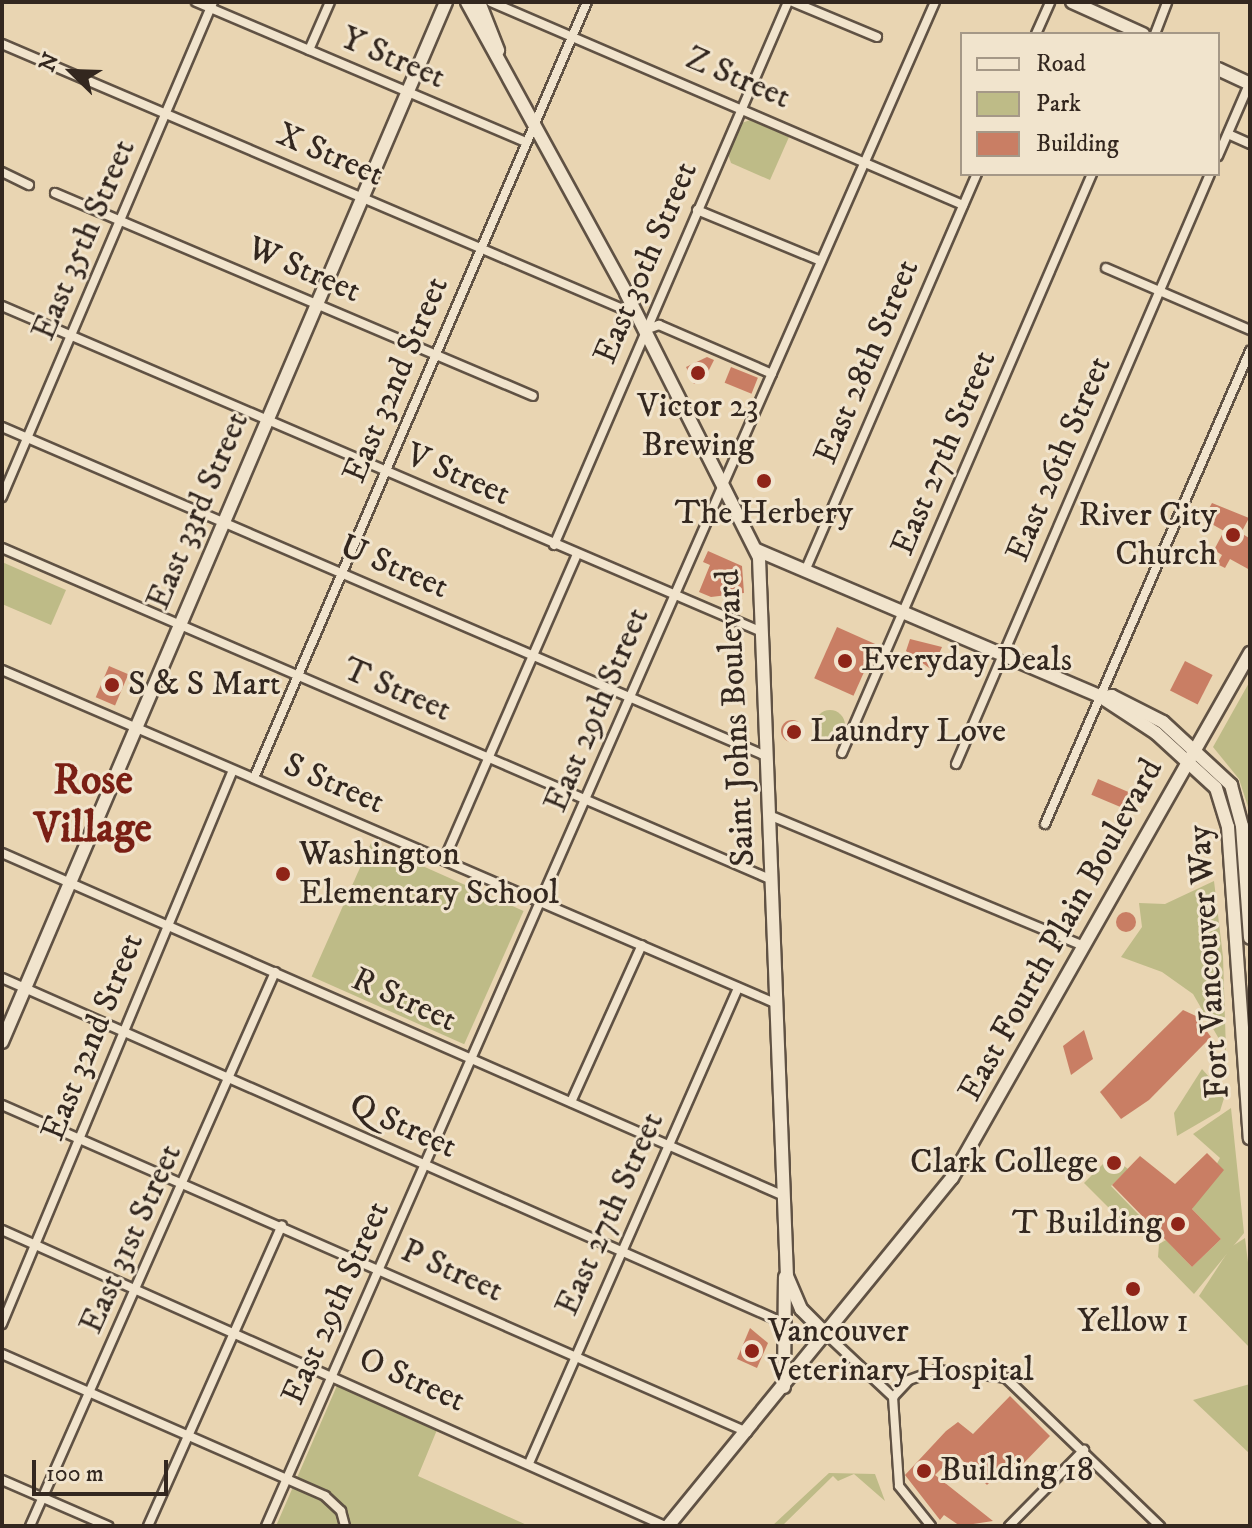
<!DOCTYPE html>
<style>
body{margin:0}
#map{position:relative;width:1252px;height:1528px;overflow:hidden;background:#e9d5b2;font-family:"IM FELL DW Pica",serif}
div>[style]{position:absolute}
.green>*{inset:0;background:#bebb87;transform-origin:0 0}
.round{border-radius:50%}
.building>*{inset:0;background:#c97e64;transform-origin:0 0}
.roads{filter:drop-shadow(2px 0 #605244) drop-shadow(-2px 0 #605244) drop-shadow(0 2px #605244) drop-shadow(0 -2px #605244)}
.street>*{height:8px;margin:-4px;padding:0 4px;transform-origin:4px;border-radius:4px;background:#f1e4cd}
.secondary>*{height:12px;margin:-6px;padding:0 6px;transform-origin:6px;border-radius:6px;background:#f1e4cd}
.dots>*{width:22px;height:22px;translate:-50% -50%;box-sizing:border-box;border:4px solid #f1e4cd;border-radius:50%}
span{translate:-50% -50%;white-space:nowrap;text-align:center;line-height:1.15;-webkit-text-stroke:6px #f1e4cd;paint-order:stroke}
.street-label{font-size:34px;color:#33271f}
.poi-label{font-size:34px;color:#33271f}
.right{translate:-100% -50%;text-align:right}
.left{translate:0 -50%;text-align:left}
.district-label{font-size:42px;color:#7a1f14;font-weight:700}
.frame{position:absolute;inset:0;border:4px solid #33271f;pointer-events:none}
.legend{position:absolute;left:960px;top:32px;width:260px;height:144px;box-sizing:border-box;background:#f1e4cd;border:2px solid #a59887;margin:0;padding:10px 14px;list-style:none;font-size:24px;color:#33271f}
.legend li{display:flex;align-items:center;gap:16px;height:40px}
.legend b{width:40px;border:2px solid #a59887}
.north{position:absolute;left:32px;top:32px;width:80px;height:80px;-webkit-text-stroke:6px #f1e4cd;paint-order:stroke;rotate:293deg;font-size:22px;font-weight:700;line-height:32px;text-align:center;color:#33271f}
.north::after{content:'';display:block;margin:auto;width:28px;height:36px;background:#33271f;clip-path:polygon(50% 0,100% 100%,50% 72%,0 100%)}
.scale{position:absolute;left:32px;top:1460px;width:136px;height:36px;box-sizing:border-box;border:4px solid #33271f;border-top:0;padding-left:10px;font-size:24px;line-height:28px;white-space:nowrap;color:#33271f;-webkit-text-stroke:6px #f1e4cd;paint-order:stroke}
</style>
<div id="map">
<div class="green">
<div style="clip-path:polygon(750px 120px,789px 137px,770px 180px,731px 163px,728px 154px,739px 124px)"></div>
<div style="clip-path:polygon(2px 562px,66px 590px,51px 625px,2px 604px)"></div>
<div style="clip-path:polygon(1250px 681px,1250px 813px,1239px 779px,1213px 747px)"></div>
<div class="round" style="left:815px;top:710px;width:30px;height:30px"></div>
<div style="left:371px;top:843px;width:167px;height:146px;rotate:24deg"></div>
<div style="clip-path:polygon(1214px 881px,1223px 957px,1226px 1051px,1193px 994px,1162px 972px,1121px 957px,1142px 927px,1139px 903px,1165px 904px)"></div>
<div style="clip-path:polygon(1202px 1069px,1225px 1095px,1220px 1111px,1177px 1136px,1174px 1113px)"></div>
<div style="clip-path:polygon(1231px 1108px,1244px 1233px,1194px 1294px,1158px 1257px,1159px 1244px,1166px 1240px,1192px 1267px,1221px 1239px,1192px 1209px,1220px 1158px,1193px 1134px)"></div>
<div style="clip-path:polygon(1111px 1156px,1128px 1169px,1111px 1186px,1140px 1216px,1129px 1228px,1084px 1183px)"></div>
<div style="clip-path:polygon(1245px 1238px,1250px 1279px,1250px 1348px,1199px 1296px,1231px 1247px)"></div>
<div style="clip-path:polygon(339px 1381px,439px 1425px,418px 1476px,529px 1526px,276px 1526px)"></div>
<div style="clip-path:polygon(1250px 1384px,1250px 1454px,1193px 1400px)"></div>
<div style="clip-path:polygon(829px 1473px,875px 1474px,885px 1501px,854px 1474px,838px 1481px,833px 1476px,782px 1526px,772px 1526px)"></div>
</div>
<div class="building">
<div style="clip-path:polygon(707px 357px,714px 360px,705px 378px,694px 384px,686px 367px)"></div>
<div style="left:731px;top:367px;width:29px;height:17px;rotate:22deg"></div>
<div style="clip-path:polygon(1212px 503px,1249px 518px,1241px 533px,1249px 538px,1250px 570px,1230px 559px,1225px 568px,1217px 564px,1222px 555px,1214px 550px,1224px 531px,1203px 519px)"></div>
<div style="clip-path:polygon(708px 551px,742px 566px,744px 593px,711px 597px,699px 592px,710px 565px,703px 562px)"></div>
<div style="left:837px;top:627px;width:43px;height:56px;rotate:24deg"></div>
<div style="clip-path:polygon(910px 639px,942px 647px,932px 670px,906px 651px)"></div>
<div style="left:1185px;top:661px;width:31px;height:33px;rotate:27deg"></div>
<div style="left:109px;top:666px;width:21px;height:34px;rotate:23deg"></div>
<div class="round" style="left:781px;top:720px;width:22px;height:22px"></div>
<div style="left:1098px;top:779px;width:40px;height:17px;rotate:23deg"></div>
<div class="round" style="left:1116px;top:912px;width:20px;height:20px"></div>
<div style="clip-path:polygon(1183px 1010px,1196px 1016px,1211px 1037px,1149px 1100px,1121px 1119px,1100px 1092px)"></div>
<div style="clip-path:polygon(1084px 1030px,1093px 1059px,1071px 1075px,1063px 1046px)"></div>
<div style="clip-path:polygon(1207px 1153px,1224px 1170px,1192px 1209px,1221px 1239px,1192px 1267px,1112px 1185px,1140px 1156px,1175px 1184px)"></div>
<div style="clip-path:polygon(750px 1328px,768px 1343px,757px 1368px,737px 1359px)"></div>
<div style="clip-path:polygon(1010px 1396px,1050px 1436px,1019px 1468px,1011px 1461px,987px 1485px,956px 1454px,935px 1475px,993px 1521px,960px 1526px,944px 1515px,940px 1520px,905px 1475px,946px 1431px,958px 1422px,973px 1434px)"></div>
</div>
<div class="roads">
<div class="street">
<div style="left:196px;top:2px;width:358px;rotate:23deg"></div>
<div style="left:491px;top:2px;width:514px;rotate:23.27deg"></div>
<div style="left:793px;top:2px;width:91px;rotate:22.6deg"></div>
<div style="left:1036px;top:34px;width:35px;rotate:-66deg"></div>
<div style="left:1155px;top:34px;width:34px;rotate:-69deg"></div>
<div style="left:2px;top:44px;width:690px;rotate:23.11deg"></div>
<div style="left:309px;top:50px;width:52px;rotate:-66.4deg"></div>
<div style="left:1228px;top:134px;width:24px;rotate:24deg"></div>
<div style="left:1218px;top:156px;width:81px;rotate:-66.6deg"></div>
<div style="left:2px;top:172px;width:30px;rotate:26deg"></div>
<div style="left:55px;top:193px;width:519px;rotate:23.01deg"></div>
<div style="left:697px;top:210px;width:134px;rotate:22.4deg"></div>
<div style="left:1106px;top:268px;width:157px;rotate:23.3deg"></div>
<div style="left:2px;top:306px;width:827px;rotate:23.22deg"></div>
<div style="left:645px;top:330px;width:15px;rotate:-20deg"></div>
<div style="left:659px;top:325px;width:123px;rotate:23.4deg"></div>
<div style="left:2px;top:427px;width:832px;rotate:23.3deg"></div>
<div style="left:2px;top:497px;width:538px;rotate:-66.91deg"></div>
<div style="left:554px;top:545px;width:591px;rotate:-66.69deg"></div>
<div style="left:2px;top:548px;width:839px;rotate:23.32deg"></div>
<div style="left:805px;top:571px;width:433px;rotate:-66.6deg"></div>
<div style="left:2px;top:670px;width:844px;rotate:23.31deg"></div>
<div style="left:842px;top:753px;width:631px;rotate:-66.65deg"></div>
<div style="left:956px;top:764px;width:642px;rotate:-66.71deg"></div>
<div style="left:254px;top:778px;width:844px;rotate:-66.77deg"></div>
<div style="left:769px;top:815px;width:340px;rotate:22.6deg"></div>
<div style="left:1045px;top:824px;width:516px;rotate:-66.57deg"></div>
<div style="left:2px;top:853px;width:854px;rotate:23.68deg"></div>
<div style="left:444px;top:860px;width:334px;rotate:-66.5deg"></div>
<div style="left:2px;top:978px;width:852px;rotate:23.8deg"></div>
<div style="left:571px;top:1102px;width:172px;rotate:-65.7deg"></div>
<div style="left:2px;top:1105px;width:814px;rotate:23.7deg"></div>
<div style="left:2px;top:1230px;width:726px;rotate:24.06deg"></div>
<div style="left:2px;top:1324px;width:600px;rotate:-67.37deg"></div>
<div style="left:827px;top:1335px;width:91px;rotate:43.2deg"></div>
<div style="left:893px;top:1397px;width:89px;rotate:86.1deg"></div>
<div style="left:899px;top:1486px;width:51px;rotate:51.3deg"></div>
<div style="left:2px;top:1354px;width:353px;rotate:23.7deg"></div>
<div style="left:325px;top:1496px;width:22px;rotate:43deg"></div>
<div style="left:341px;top:1511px;width:16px;rotate:75deg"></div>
<div style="left:893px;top:1397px;width:23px;rotate:-47deg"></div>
<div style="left:909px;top:1380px;width:30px;rotate:-20deg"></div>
<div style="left:937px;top:1370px;width:69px;rotate:6.6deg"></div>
<div style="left:1006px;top:1378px;width:214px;rotate:43.9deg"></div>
<div style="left:530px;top:1461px;width:517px;rotate:-66.26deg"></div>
<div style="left:2px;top:1480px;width:116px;rotate:23.5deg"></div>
<div style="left:30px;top:1526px;width:606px;rotate:-66.14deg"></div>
<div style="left:148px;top:1526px;width:329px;rotate:-66deg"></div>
<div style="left:266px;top:1526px;width:1664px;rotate:-66.3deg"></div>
<div style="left:1009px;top:1526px;width:107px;rotate:-45.4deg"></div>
</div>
<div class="secondary">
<div style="left:467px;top:2px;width:332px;rotate:61.3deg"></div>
<div style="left:626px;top:293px;width:297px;rotate:63.3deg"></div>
<div style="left:759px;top:558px;width:719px;rotate:87.77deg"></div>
<div style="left:787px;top:1276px;width:36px;rotate:67deg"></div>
<div style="left:801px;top:1309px;width:37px;rotate:45deg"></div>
<div style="left:479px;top:2px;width:52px;rotate:68.4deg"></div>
<div style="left:1072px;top:2px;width:78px;rotate:24.3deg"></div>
<div style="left:1218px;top:69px;width:35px;rotate:25deg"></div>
<div style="left:757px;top:550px;width:374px;rotate:23.1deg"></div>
<div style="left:1101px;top:697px;width:66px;rotate:33.2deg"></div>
<div style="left:1156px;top:733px;width:81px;rotate:42.5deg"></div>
<div style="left:1216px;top:788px;width:41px;rotate:72.9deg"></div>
<div style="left:1228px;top:827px;width:312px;rotate:86deg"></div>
<div style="left:1101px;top:697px;width:11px;rotate:-5deg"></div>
<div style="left:1112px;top:696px;width:57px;rotate:27deg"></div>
<div style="left:1163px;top:722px;width:93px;rotate:42.8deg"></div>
<div style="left:1231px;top:785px;width:42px;rotate:75deg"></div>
<div style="left:1242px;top:826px;width:112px;rotate:85.9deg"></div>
<div style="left:2px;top:1042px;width:1131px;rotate:-66.88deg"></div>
<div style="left:784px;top:1387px;width:110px;rotate:-89.5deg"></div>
<div style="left:668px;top:1526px;width:449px;rotate:-50.8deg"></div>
<div style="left:952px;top:1178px;width:604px;rotate:-60.42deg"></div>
</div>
</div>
<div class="dots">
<div style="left:698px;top:373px;background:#8f2418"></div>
<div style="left:764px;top:481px;background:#8f2418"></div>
<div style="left:1233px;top:535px;background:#8f2418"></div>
<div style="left:845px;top:661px;background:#8f2418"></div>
<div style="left:112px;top:685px;background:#8f2418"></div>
<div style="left:794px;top:732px;background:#8f2418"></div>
<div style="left:283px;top:874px;background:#8f2418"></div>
<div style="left:1114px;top:1163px;background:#8f2418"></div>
<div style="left:1178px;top:1224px;background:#8f2418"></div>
<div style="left:1133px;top:1289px;background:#8f2418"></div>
<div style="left:752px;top:1351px;background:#8f2418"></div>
<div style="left:924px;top:1471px;background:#8f2418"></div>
</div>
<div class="street-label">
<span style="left:393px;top:58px;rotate:23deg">Y Street</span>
<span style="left:738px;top:78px;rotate:23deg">Z Street</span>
<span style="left:330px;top:155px;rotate:23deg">X Street</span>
<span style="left:84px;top:240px;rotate:-67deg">East 35th Street</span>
<span style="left:646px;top:263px;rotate:-67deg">East 30th Street</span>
<span style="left:304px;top:270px;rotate:23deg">W Street</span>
<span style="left:867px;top:362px;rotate:-67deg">East 28th Street</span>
<span style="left:396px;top:380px;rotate:-67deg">East 32nd Street</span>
<span style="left:944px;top:453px;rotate:-67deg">East 27th Street</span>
<span style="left:1059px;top:459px;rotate:-67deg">East 26th Street</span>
<span style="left:458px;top:475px;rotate:23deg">V Street</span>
<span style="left:198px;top:511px;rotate:-67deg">East 33rd Street</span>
<span style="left:394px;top:567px;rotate:23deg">U Street</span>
<span style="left:397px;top:690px;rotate:23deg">T Street</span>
<span style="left:597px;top:710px;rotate:-67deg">East 29th Street</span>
<span style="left:736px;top:718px;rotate:-93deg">Saint Johns Boulevard</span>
<span style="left:334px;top:784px;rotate:23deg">S Street</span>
<span style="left:1061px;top:930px;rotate:-61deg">East Fourth Plain Boulevard</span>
<span style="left:1209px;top:962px;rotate:-94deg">Fort Vancouver Way</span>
<span style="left:404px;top:1000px;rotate:24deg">R Street</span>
<span style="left:93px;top:1037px;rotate:-68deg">East 32nd Street</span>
<span style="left:403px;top:1126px;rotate:24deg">Q Street</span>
<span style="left:610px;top:1214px;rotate:-66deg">East 27th Street</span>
<span style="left:131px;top:1239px;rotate:-66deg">East 31st Street</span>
<span style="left:452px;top:1271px;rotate:24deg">P Street</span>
<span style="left:336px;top:1303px;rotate:-66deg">East 29th Street</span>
<span style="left:412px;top:1380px;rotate:24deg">O Street</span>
</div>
<div class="poi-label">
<span style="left:698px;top:426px">Victor 23<br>Brewing</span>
<span style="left:764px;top:514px">The Herbery</span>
<span class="right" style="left:1217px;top:535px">River City<br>Church</span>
<span class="left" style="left:861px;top:661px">Everyday Deals</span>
<span class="left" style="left:128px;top:685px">S &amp; S Mart</span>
<span class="left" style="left:810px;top:732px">Laundry Love</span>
<span class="left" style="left:299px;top:874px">Washington<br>Elementary School</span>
<span class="right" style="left:1098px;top:1163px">Clark College</span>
<span class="right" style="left:1162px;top:1224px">T Building</span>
<span style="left:1133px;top:1322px">Yellow 1</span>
<span class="left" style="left:768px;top:1351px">Vancouver<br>Veterinary Hospital</span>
<span class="left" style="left:940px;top:1471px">Building 18</span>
</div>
<div class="district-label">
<span style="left:93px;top:805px">Rose<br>Village</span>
</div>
<div class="frame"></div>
<ul class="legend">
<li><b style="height:10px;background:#f1e4cd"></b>Road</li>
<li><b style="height:22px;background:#bebb87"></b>Park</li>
<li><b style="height:22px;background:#c97e64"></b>Building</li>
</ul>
<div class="north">N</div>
<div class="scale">100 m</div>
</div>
